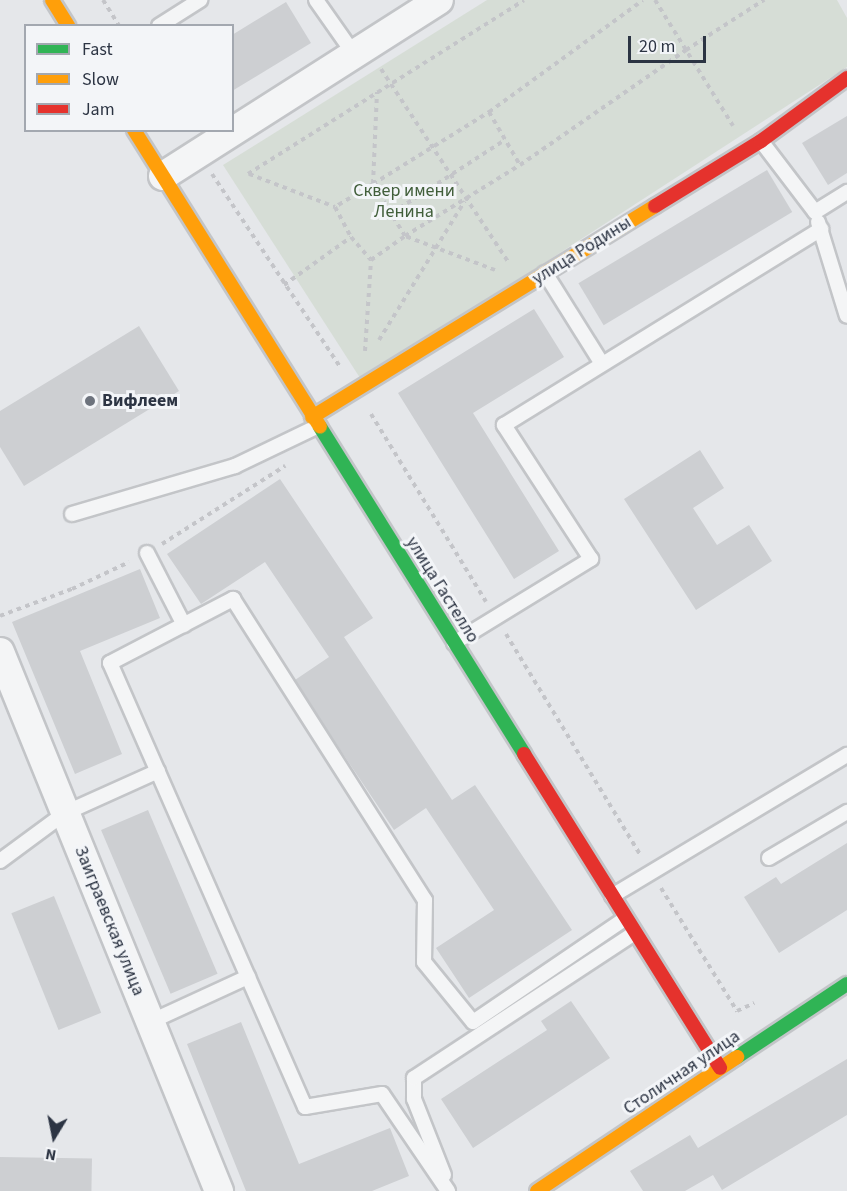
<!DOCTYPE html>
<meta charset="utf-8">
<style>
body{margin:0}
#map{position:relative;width:847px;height:1191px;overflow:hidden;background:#e5e7ea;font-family:"Source Sans 3",sans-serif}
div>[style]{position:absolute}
.green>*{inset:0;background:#d6ddd6}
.building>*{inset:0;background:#cdcfd2;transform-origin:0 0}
.path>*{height:4px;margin-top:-2px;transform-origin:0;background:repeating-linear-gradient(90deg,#c4c5c9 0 4.5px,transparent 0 9px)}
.roads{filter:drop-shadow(2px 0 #c3c5c8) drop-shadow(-2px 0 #c3c5c8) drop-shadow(0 2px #c3c5c8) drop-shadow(0 -2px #c3c5c8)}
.lane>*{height:14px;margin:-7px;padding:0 7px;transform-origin:7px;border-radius:7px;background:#f4f5f6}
.street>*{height:28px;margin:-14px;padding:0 14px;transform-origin:14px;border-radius:14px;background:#f4f5f6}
.fast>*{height:14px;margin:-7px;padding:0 7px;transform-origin:7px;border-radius:7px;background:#30b455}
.slow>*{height:14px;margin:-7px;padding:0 7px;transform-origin:7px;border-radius:7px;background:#ff9f0a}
.jam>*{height:14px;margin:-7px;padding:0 7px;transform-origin:7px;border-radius:7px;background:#e5322d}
.dots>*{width:16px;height:16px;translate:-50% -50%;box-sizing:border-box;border:3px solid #f3f5f8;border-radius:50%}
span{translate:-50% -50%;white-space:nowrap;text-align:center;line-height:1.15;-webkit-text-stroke:6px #f3f5f8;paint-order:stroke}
.park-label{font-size:18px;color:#415e3a}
.street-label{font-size:18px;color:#2c3443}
.poi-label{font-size:18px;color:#2c3443;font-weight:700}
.left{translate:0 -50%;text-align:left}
.legend{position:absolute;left:24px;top:24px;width:210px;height:108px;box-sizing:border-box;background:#f3f5f8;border:2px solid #a3a8b0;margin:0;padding:8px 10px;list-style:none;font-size:18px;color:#2c3443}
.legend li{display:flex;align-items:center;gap:12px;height:30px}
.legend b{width:30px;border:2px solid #a3a8b0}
.north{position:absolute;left:24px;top:1107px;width:60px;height:60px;-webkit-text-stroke:4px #f3f5f8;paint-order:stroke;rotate:190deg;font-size:16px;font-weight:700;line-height:24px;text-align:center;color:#2c3443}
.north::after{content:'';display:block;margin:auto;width:21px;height:27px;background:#2c3443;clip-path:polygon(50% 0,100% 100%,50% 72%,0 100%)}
.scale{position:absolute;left:628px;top:36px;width:78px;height:27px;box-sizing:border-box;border:3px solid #2c3443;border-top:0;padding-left:8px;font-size:18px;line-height:21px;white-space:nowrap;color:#2c3443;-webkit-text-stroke:4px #f3f5f8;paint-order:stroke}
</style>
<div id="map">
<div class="green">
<div style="clip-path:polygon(487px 0,837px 0,847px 18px,847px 67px,362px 381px,223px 165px)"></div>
</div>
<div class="building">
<div style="clip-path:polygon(286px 2px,311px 43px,232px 91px,232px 35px)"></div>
<div style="clip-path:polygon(847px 116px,847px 173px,828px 185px,802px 143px)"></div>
<div style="left:767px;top:170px;width:49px;height:220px;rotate:59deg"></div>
<div style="clip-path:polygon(534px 309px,564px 357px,473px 413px,559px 551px,514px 579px,398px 393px)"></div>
<div style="clip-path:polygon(139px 326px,179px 391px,24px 486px,0 447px,0 411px)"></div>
<div style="clip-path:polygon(700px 450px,724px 488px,693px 508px,717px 545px,749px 525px,772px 561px,696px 610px,624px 499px)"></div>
<div style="clip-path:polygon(280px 479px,373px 618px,344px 637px,452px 800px,475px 785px,572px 930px,469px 998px,436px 948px,494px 910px,426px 808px,394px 830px,327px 730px,295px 680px,329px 657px,265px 562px,201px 604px,167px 554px)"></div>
<div style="clip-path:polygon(140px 569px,160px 618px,80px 651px,122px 754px,75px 774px,12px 622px)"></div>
<div style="left:148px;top:810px;width:178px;height:51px;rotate:67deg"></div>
<div style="clip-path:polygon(847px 843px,847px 910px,779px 953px,744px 897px,776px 877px,781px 884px)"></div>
<div style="left:54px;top:896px;width:126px;height:46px;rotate:68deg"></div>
<div style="clip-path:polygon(571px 1001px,610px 1058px,473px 1148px,441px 1099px,547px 1030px,541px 1021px)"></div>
<div style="clip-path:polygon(241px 1022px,299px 1164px,390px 1128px,409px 1176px,372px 1191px,246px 1191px,187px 1044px)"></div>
<div style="clip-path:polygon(847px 1059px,847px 1115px,722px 1190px,713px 1175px,685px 1191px,643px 1191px,630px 1171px,690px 1135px,698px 1148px)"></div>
<div style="left:0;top:1157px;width:92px;height:34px;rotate:1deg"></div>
</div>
<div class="path">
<div style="left:103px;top:0;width:31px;rotate:58deg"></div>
<div style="left:655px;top:0;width:148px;rotate:58.2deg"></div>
<div style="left:381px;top:69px;width:232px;rotate:56.6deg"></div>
<div style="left:489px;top:112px;width:61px;rotate:59.7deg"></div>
<div style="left:212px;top:174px;width:233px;rotate:56.4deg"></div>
<div style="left:248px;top:174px;width:326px;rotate:-32.2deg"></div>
<div style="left:249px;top:174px;width:92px;rotate:21deg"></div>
<div style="left:373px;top:184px;width:137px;rotate:-31.8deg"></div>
<div style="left:489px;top:112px;width:190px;rotate:-36deg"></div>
<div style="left:373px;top:184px;width:92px;rotate:-87.5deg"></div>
<div style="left:392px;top:213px;width:135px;rotate:-32.9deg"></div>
<div style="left:495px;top:270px;width:96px;rotate:-159.3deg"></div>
<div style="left:405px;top:236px;width:61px;rotate:-121.6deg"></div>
<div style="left:373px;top:184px;width:44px;rotate:148.8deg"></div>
<div style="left:335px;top:207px;width:34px;rotate:62deg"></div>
<div style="left:351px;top:237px;width:30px;rotate:49deg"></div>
<div style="left:371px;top:260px;width:42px;rotate:-35.2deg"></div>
<div style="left:405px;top:236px;width:135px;rotate:-31.7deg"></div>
<div style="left:520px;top:165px;width:202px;rotate:-34.7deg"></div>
<div style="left:686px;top:50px;width:93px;rotate:-32.7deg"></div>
<div style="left:284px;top:285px;width:82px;rotate:-35.6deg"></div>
<div style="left:379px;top:340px;width:163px;rotate:-58.3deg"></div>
<div style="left:365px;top:351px;width:91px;rotate:-86.2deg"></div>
<div style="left:371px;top:414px;width:220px;rotate:58.5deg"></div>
<div style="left:162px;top:544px;width:146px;rotate:-32.4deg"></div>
<div style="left:0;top:616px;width:77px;rotate:-20.6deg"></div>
<div style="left:72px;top:589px;width:63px;rotate:-25.3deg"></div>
<div style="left:506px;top:634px;width:260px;rotate:58.7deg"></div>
<div style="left:661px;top:888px;width:145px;rotate:58.3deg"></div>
<div style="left:737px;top:1011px;width:19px;rotate:-25deg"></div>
</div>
<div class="roads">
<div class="lane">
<div style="left:316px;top:0;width:66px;rotate:54.9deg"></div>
<div style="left:159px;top:26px;width:49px;rotate:-32.4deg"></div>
<div style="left:761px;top:141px;width:89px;rotate:52.7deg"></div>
<div style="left:815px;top:212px;width:38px;rotate:-32deg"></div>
<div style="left:818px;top:222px;width:98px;rotate:72.9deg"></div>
<div style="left:545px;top:273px;width:107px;rotate:57.9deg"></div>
<div style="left:72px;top:514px;width:170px;rotate:-16.4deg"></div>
<div style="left:235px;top:466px;width:92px;rotate:-25.7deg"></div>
<div style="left:147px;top:553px;width:81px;rotate:62.8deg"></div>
<div style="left:454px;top:643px;width:161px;rotate:-31.5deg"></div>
<div style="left:591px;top:559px;width:160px;rotate:-123deg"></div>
<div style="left:504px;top:425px;width:373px;rotate:-31.7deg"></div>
<div style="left:769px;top:858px;width:91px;rotate:-30.5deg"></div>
<div style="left:0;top:861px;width:81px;rotate:-36.4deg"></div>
<div style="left:65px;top:813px;width:102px;rotate:-24.3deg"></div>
<div style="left:612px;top:896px;width:274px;rotate:-31deg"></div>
<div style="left:150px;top:1022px;width:108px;rotate:-24.7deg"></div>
<div style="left:444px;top:1175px;width:82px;rotate:-111.5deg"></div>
<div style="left:414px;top:1099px;width:21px;rotate:-90deg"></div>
<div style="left:414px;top:1078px;width:264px;rotate:-33.3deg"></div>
<div style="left:448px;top:1191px;width:117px;rotate:-124.2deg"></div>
<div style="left:382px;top:1094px;width:78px;rotate:170.4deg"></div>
<div style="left:305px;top:1107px;width:485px;rotate:-113.7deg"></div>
<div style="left:110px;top:663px;width:139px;rotate:-27.5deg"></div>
<div style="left:233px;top:599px;width:357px;rotate:57.5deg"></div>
<div style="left:425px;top:900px;width:62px;rotate:90.9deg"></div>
<div style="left:424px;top:962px;width:77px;rotate:50.8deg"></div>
<div style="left:473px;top:1022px;width:185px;rotate:-34.2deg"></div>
</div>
<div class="street">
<div style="left:163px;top:176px;width:327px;rotate:-32.5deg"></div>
<div style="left:0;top:652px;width:582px;rotate:67.89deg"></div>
</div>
<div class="fast">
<div style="left:320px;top:427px;width:385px;rotate:58deg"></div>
<div style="left:737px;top:1057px;width:132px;rotate:-33.6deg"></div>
</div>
<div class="slow">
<div style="left:52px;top:0;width:31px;rotate:58deg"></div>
<div style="left:134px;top:130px;width:350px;rotate:57.9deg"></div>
<div style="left:312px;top:417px;width:403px;rotate:-31.6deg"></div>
<div style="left:537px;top:1191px;width:241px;rotate:-33.8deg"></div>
</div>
<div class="jam">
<div style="left:655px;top:206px;width:124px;rotate:-31.5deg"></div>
<div style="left:761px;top:141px;width:107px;rotate:-36.2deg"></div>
<div style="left:524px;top:754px;width:370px;rotate:58deg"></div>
</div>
</div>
<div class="dots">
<div style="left:90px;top:401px;background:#6d737d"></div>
</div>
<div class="park-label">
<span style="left:404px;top:202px">Сквер имени<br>Ленина</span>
</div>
<div class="street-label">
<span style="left:582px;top:251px;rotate:-32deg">улица Родины</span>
<span style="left:442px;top:590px;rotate:58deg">улица Гастелло</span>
<span style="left:109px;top:921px;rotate:68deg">Заиграевская улица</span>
<span style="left:682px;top:1073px;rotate:-34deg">Столичная улица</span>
</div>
<div class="poi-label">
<span class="left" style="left:102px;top:401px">Вифлеем</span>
</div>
<ul class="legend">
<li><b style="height:8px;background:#30b455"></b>Fast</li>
<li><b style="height:8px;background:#ff9f0a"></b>Slow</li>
<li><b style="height:8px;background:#e5322d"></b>Jam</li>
</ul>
<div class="north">N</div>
<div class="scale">20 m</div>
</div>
